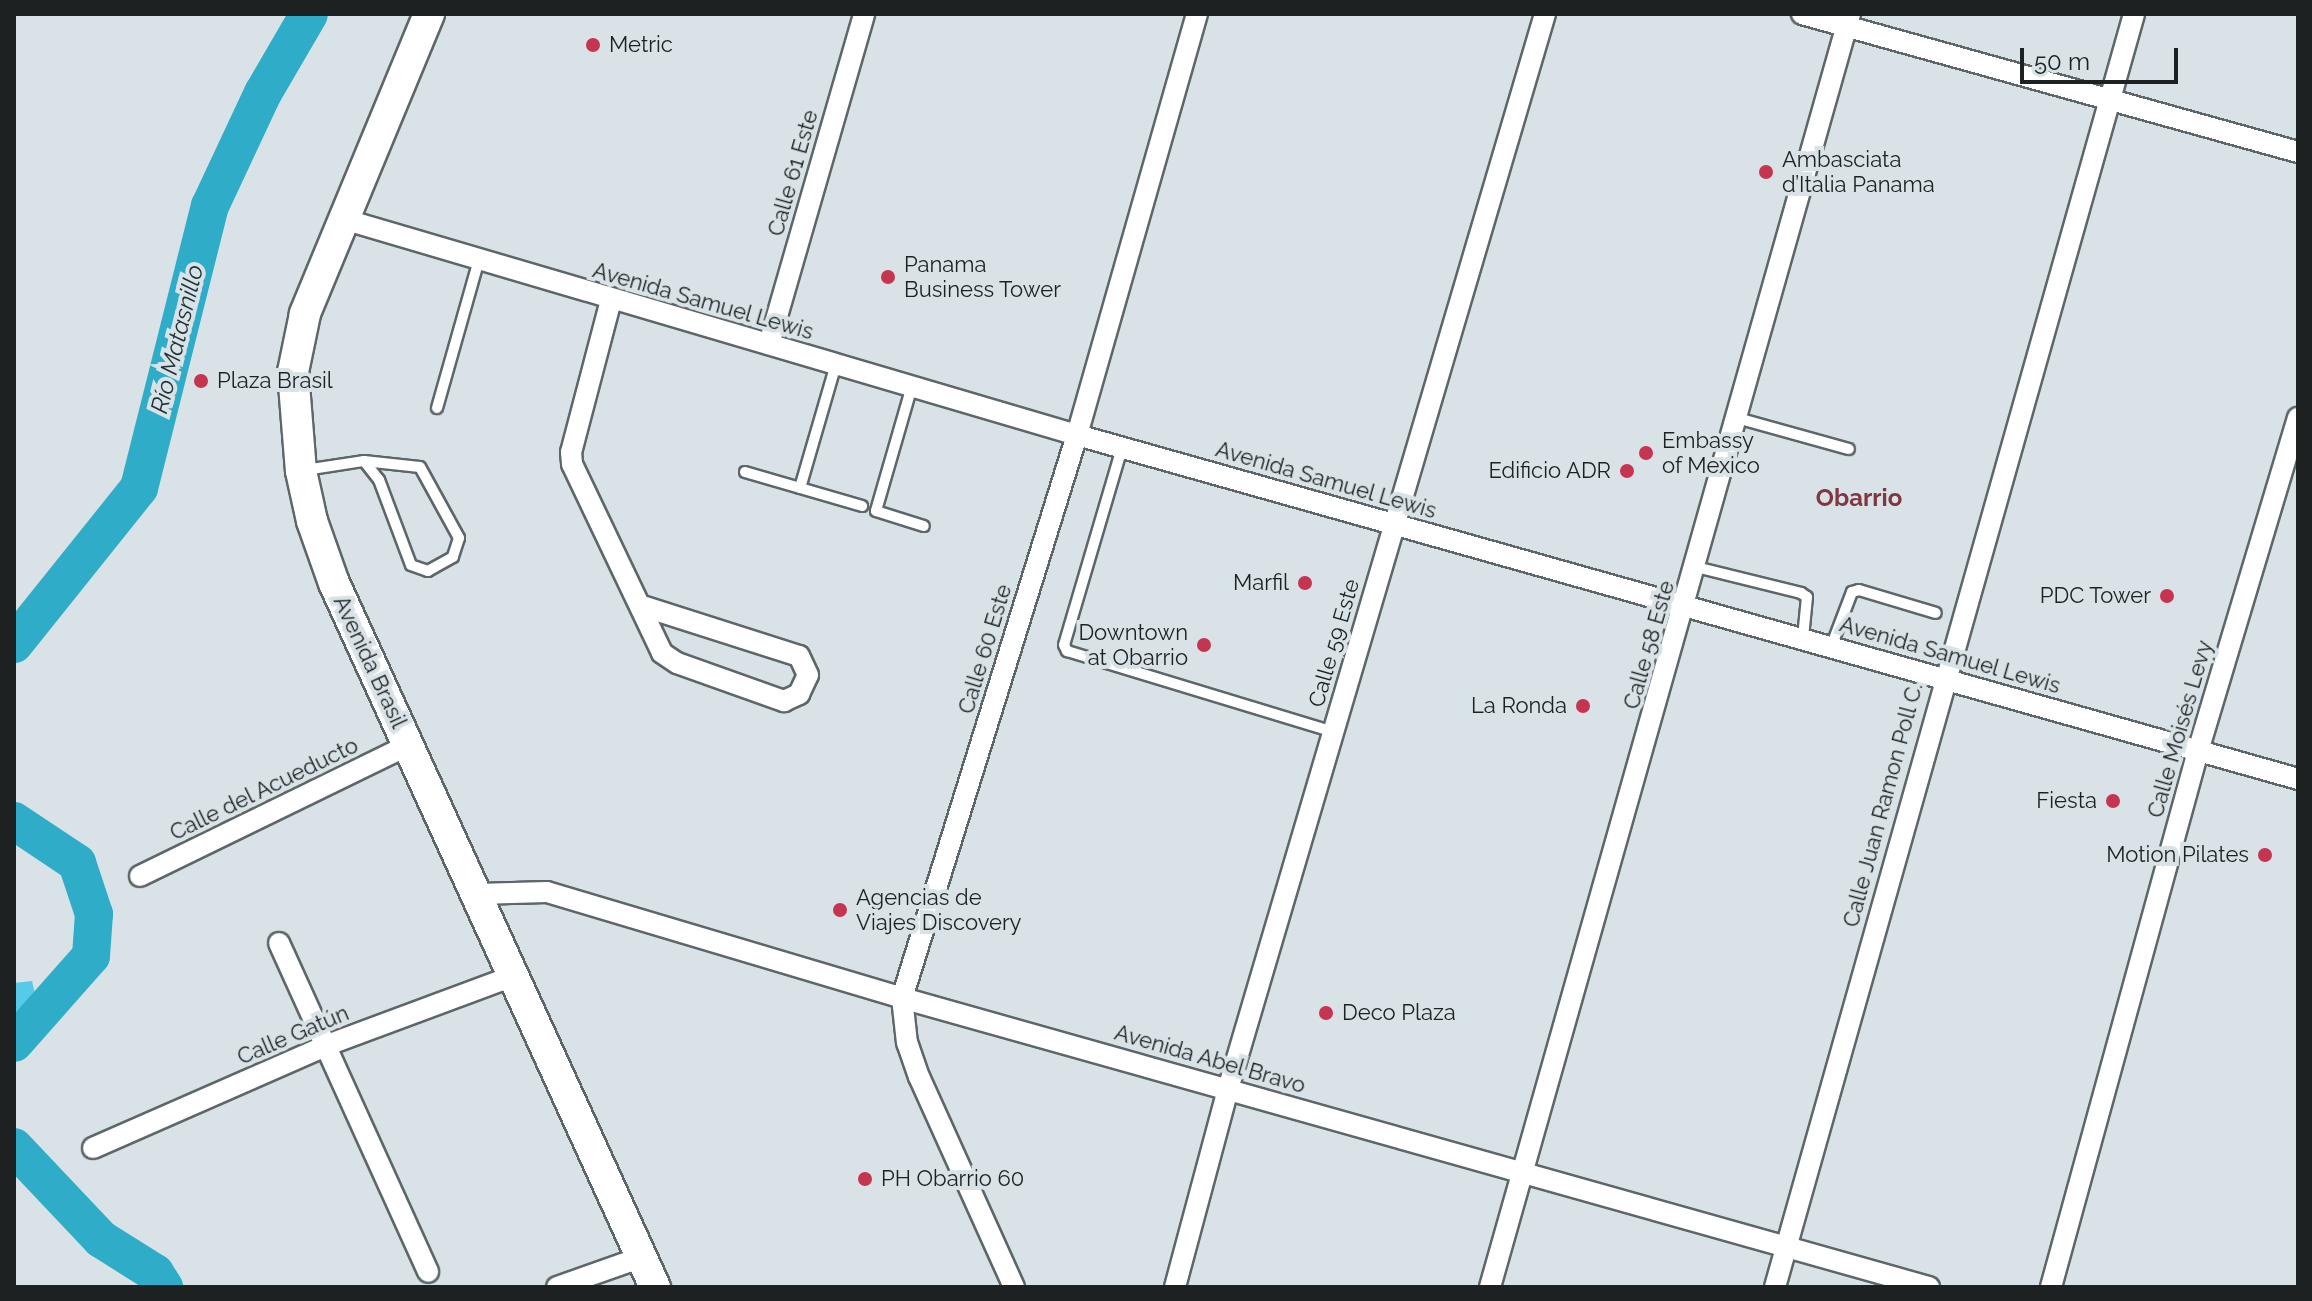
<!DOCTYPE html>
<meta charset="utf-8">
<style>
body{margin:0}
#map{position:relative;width:2312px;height:1301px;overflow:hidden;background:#d9e3e7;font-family:Raleway,sans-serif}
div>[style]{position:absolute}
.green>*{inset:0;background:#55cbe7}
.river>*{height:38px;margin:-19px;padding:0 19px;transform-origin:19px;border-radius:19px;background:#2eacc8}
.roads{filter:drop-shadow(2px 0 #5d6669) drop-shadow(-2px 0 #5d6669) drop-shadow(0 2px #5d6669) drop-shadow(0 -2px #5d6669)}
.lane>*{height:10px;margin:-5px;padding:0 5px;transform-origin:5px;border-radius:5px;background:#fff}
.street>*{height:20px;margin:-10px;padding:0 10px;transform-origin:10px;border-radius:10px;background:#fff}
.secondary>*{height:30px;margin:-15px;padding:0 15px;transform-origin:15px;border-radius:15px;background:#fff}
.dots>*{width:22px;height:22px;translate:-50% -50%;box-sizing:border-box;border:4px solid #d9e3e7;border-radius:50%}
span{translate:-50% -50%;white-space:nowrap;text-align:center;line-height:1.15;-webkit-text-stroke:8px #d9e3e7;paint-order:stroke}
.poi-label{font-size:22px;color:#1d2122}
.left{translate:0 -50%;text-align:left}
.right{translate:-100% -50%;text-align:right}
.street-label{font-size:22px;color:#1d2122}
.water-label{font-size:24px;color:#1d3137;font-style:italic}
.neighbourhood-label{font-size:24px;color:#7f3740;font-weight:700}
.frame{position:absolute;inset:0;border:16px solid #1d2122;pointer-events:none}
.scale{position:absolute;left:2020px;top:48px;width:158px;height:36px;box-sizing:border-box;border:4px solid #1d2122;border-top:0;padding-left:10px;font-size:24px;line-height:28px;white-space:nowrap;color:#1d2122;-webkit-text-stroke:6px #d9e3e7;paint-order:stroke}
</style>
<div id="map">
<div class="green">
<div style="clip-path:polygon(32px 981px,42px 1023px,14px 1058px,14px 983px)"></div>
</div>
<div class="river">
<div style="left:14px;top:644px;width:200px;rotate:-51.3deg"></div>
<div style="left:139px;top:488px;width:291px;rotate:-75.9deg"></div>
<div style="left:210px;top:206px;width:125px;rotate:-64.9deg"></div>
<div style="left:263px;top:93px;width:91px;rotate:-59.8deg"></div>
<div style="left:14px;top:821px;width:76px;rotate:33.7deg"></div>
<div style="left:77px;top:863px;width:54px;rotate:71.6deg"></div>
<div style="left:94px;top:914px;width:42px;rotate:94.1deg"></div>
<div style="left:91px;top:956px;width:116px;rotate:131.5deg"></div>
<div style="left:14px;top:1147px;width:127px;rotate:46.6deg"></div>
<div style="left:101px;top:1239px;width:64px;rotate:32.2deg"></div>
<div style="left:155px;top:1273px;width:17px;rotate:57deg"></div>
</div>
<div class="roads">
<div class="lane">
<div style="left:912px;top:386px;width:130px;rotate:106.1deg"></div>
<div style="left:876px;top:511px;width:50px;rotate:17.4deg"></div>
<div style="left:437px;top:408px;width:154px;rotate:-74.2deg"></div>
<div style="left:1737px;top:418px;width:116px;rotate:15.5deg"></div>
<div style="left:1122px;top:448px;width:205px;rotate:106.4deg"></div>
<div style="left:1064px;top:645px;width:7px;rotate:63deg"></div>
<div style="left:1067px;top:651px;width:279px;rotate:16.9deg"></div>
<div style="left:305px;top:470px;width:60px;rotate:-8.7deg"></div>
<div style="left:364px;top:461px;width:56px;rotate:6.1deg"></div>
<div style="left:420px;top:467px;width:81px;rotate:61.2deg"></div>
<div style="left:459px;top:538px;width:20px;rotate:108deg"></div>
<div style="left:453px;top:557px;width:29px;rotate:151deg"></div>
<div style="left:428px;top:571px;width:18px;rotate:-161deg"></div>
<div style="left:411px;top:565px;width:91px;rotate:-110.6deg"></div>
<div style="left:379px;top:480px;width:24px;rotate:-128deg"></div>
<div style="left:745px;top:472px;width:122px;rotate:16.2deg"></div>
<div style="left:800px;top:488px;width:129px;rotate:-73.8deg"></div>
<div style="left:1696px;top:567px;width:108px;rotate:13.9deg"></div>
<div style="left:1801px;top:593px;width:7px;rotate:34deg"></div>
<div style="left:1807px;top:597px;width:41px;rotate:95.6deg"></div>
<div style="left:1831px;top:647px;width:59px;rotate:-69.1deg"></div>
<div style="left:1852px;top:592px;width:7px;rotate:-16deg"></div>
<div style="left:1859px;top:590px;width:80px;rotate:16.6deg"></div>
</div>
<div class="street">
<div style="left:1802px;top:14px;width:515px;rotate:15.55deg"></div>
<div style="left:343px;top:219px;width:765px;rotate:16.4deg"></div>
<div style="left:1077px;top:435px;width:1269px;rotate:15.73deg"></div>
<div style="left:611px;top:300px;width:157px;rotate:104.7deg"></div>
<div style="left:571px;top:452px;width:12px;rotate:85deg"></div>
<div style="left:572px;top:464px;width:209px;rotate:64.5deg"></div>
<div style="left:662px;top:653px;width:18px;rotate:34deg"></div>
<div style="left:677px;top:663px;width:114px;rotate:19.6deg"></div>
<div style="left:784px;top:701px;width:17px;rotate:-25deg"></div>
<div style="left:799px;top:694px;width:21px;rotate:-65deg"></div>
<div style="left:808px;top:675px;width:21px;rotate:-115deg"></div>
<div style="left:799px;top:656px;width:162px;rotate:-162.3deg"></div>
<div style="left:769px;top:344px;width:343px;rotate:-73.9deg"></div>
<div style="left:140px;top:876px;width:299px;rotate:-26deg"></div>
<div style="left:477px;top:894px;width:70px;rotate:-1.6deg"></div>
<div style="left:547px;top:892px;width:370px;rotate:16.6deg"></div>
<div style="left:902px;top:998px;width:1067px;rotate:15.72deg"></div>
<div style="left:279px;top:943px;width:361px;rotate:65.6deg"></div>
<div style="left:93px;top:1148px;width:253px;rotate:-23.7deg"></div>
<div style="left:325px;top:1046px;width:204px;rotate:-20.4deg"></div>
<div style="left:557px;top:1287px;width:90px;rotate:-19.4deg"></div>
<div style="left:1014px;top:1287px;width:230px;rotate:-114.3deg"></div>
<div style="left:919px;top:1077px;width:36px;rotate:-109deg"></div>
<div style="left:907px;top:1043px;width:45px;rotate:-96.3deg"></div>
<div style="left:902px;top:998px;width:590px;rotate:-72.73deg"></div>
<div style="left:1077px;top:435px;width:438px;rotate:-74.1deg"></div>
<div style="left:1175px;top:1287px;width:205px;rotate:-75deg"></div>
<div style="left:1228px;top:1089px;width:1121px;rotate:-73.57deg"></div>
<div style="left:1490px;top:1287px;width:1323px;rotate:-74.21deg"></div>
<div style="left:1775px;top:1287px;width:1323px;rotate:-74.25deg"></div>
<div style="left:2051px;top:1287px;width:556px;rotate:-74.66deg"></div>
<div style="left:2198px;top:751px;width:348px;rotate:-73.3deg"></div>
</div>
<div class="secondary">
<div style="left:429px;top:14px;width:325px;rotate:112.5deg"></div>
<div style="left:305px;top:314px;width:59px;rotate:101.7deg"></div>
<div style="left:293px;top:372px;width:99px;rotate:85.4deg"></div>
<div style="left:301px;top:471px;width:51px;rotate:77.6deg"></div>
<div style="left:312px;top:521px;width:66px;rotate:70.5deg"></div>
<div style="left:334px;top:583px;width:774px;rotate:65.49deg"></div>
</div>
</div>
<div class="dots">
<div style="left:593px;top:45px;background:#c63550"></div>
<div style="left:1766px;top:172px;background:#c63550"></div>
<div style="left:888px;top:277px;background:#c63550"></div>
<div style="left:201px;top:381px;background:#c63550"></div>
<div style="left:1646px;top:453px;background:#c63550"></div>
<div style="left:1627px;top:471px;background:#c63550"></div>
<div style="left:1305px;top:583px;background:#c63550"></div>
<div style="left:2167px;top:596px;background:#c63550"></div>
<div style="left:1204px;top:645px;background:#c63550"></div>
<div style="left:1583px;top:706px;background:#c63550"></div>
<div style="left:2113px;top:801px;background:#c63550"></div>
<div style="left:2265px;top:855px;background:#c63550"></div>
<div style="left:840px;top:910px;background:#c63550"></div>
<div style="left:1326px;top:1013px;background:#c63550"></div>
<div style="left:865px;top:1179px;background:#c63550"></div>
</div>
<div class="poi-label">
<span class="left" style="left:609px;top:45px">Metric</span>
<span class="left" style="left:1782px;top:172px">Ambasciata<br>d’Italia Panama</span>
<span class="left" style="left:904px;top:277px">Panama<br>Business Tower</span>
<span class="left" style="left:217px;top:381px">Plaza Brasil</span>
<span class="left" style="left:1662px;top:453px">Embassy<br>of Mexico</span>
<span class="right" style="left:1611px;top:471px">Edificio ADR</span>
<span class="right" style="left:1289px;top:583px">Marfil</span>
<span class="right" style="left:2151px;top:596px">PDC Tower</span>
<span class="right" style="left:1188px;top:645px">Downtown<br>at Obarrio</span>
<span class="right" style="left:1567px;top:706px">La Ronda</span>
<span class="right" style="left:2097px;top:801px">Fiesta</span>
<span class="right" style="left:2249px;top:855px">Motion Pilates</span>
<span class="left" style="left:856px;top:910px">Agencias de<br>Viajes Discovery</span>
<span class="left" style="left:1342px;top:1013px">Deco Plaza</span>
<span class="left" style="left:881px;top:1179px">PH Obarrio 60</span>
</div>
<div class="street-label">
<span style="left:793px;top:173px;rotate:-74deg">Calle 61 Este</span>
<span style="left:703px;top:301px;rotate:16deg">Avenida Samuel Lewis</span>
<span style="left:1326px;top:480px;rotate:16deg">Avenida Samuel Lewis</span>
<span style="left:1334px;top:643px;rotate:-74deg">Calle 59 Este</span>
<span style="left:1649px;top:645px;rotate:-74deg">Calle 58 Este</span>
<span style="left:985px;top:649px;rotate:-73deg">Calle 60 Este</span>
<span style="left:1950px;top:655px;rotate:16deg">Avenida Samuel Lewis</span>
<span style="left:370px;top:662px;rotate:65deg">Avenida Brasil</span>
<span style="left:2180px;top:729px;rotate:-74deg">Calle Moisés Levy</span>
<span style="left:264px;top:789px;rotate:-26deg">Calle del Acueducto</span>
<span style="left:1883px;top:805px;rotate:-75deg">Calle Juan Ramon Poll C.</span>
<span style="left:293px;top:1035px;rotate:-23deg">Calle Gatún</span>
<span style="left:1210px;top:1059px;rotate:16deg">Avenida Abel Bravo</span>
</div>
<div class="water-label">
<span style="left:177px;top:339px;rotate:-76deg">Río Matasnillo</span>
</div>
<div class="neighbourhood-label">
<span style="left:1859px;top:498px">Obarrio</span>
</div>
<div class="frame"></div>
<div class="scale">50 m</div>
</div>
